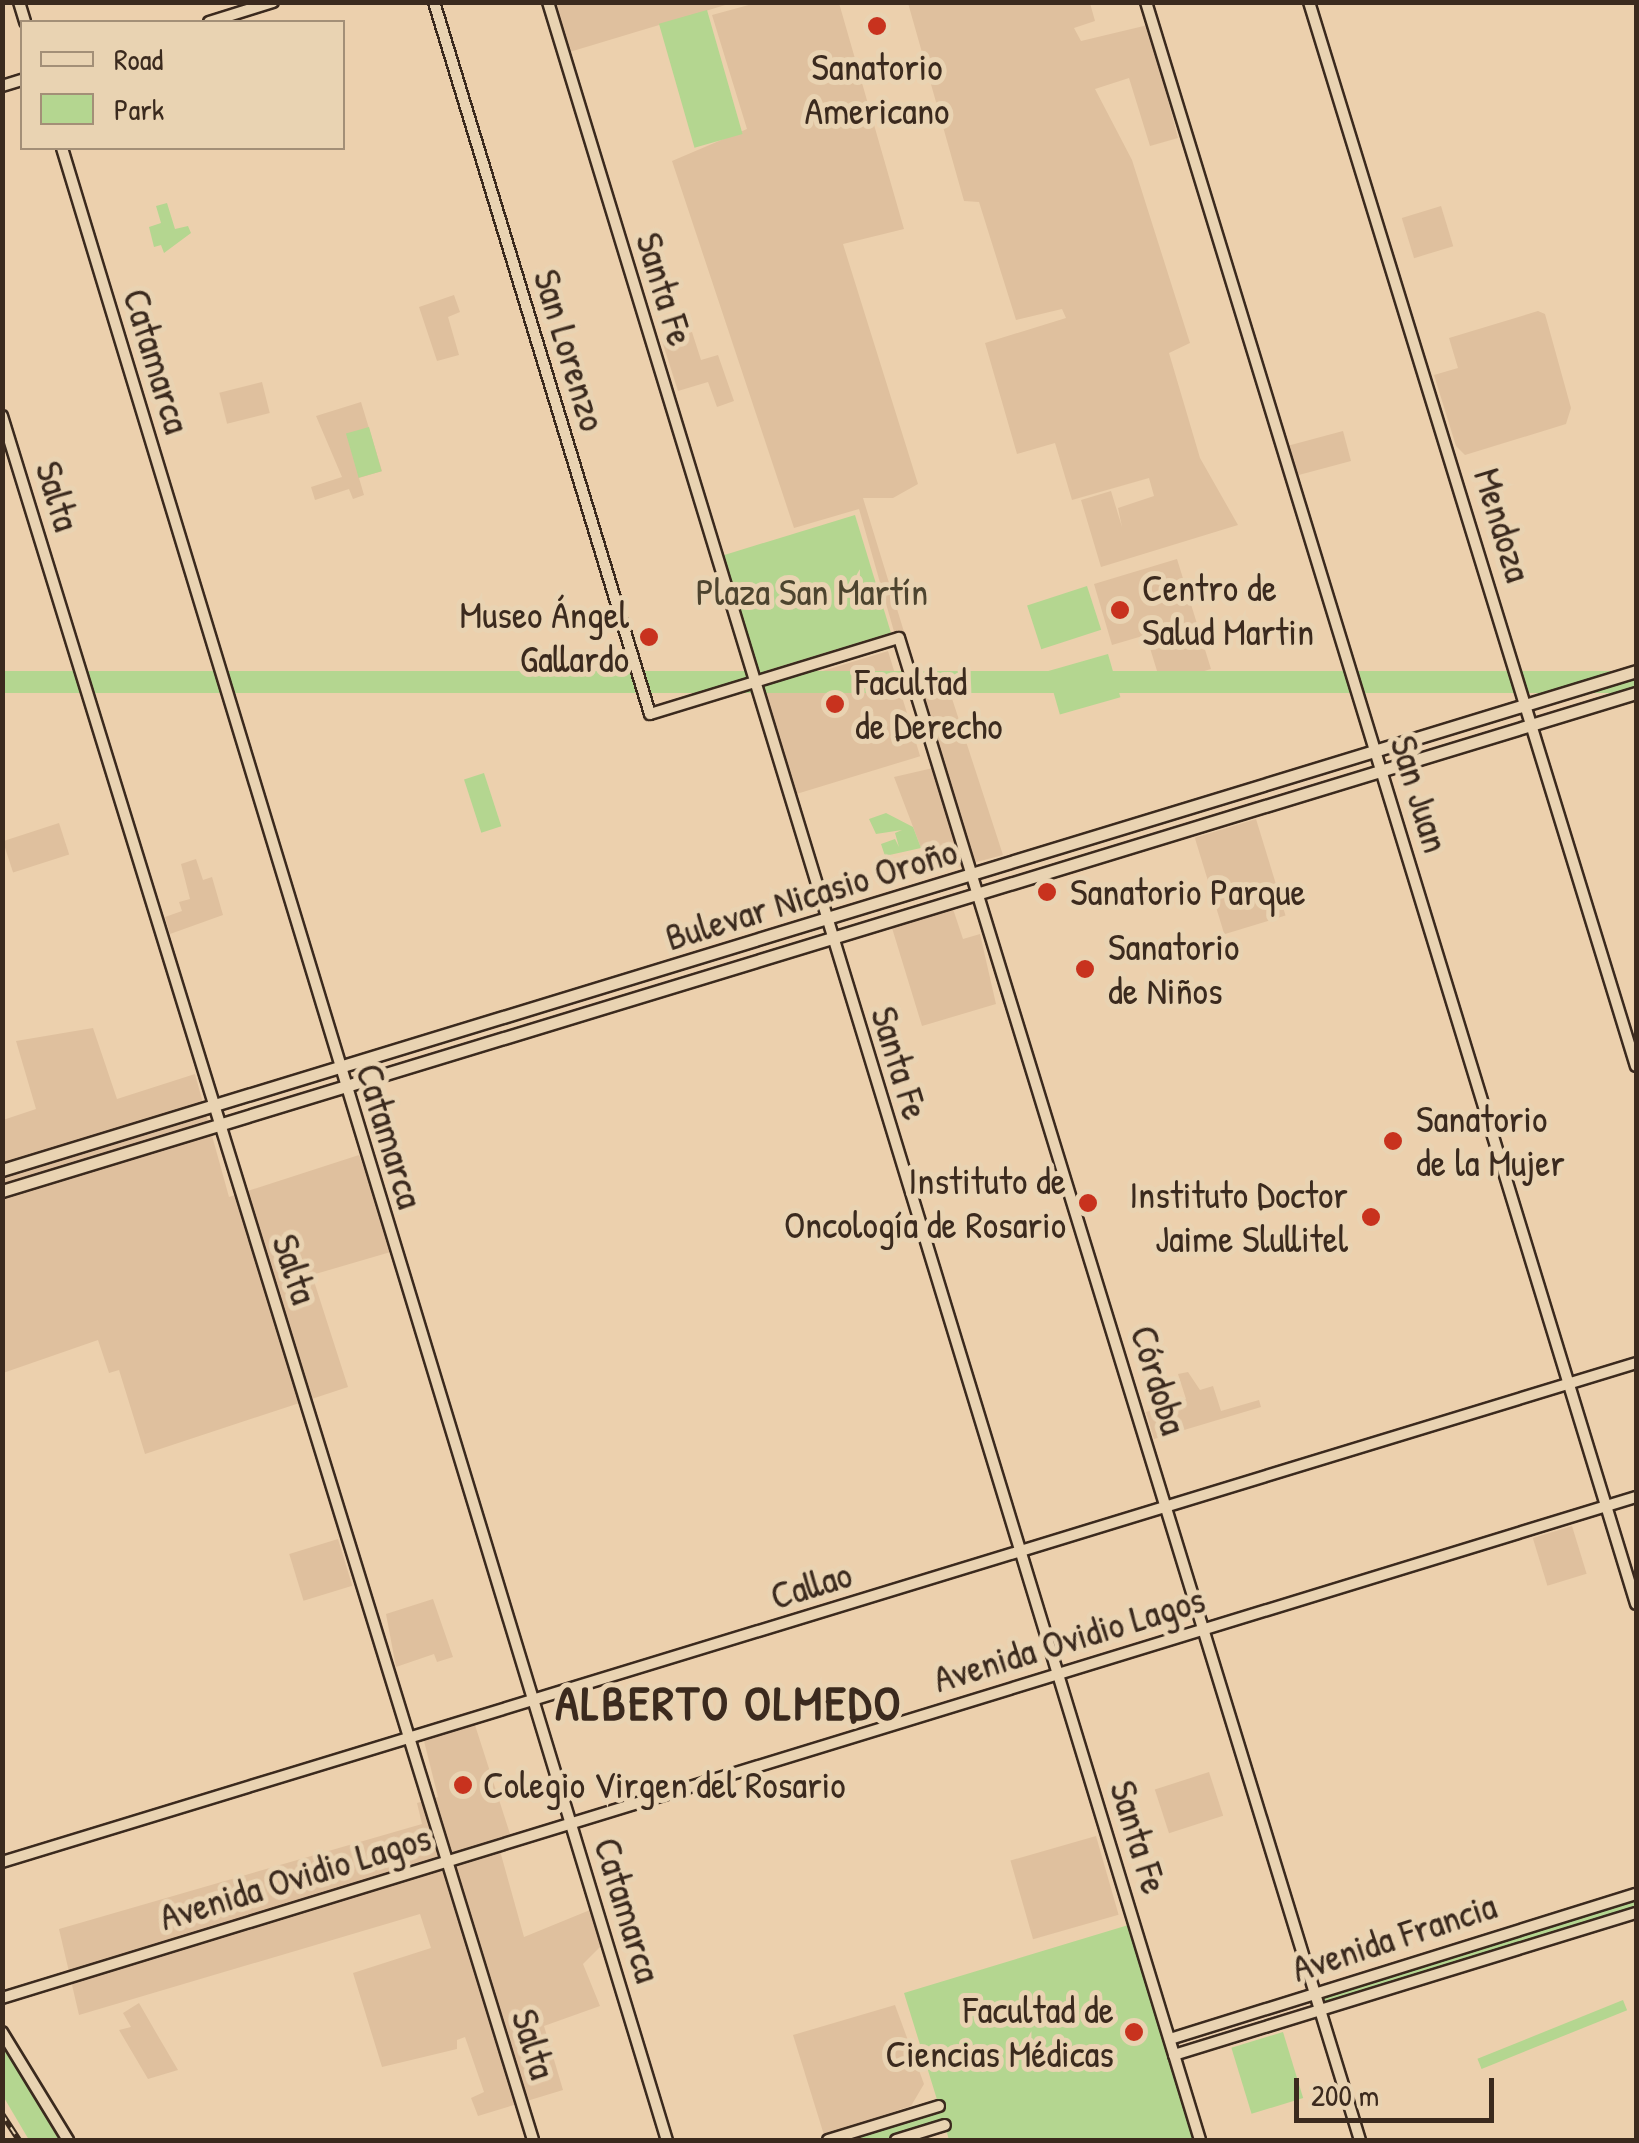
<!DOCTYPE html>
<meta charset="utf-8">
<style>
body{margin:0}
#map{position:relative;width:1639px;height:2143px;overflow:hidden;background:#ecd0ad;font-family:"Patrick Hand",sans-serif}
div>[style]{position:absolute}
.built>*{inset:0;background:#dfc09e;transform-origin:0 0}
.green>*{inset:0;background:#b4d690;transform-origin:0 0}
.roads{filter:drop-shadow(2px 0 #3b2a1e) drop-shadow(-2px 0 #3b2a1e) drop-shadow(0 2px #3b2a1e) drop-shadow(0 -2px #3b2a1e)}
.secondary>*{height:10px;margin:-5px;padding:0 5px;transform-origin:5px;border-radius:5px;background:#e9d3b2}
.primary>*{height:11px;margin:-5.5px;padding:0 5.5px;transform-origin:5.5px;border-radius:5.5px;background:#e9d3b2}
.rail>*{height:6px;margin-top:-3px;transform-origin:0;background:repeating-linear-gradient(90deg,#e9d3b2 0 8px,#3b2a1e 0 16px);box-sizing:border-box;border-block:2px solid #3b2a1e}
.dots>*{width:28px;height:28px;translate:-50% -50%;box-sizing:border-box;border:5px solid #e9d3b2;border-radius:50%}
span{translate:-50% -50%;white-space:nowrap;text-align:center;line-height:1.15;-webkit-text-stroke:10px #e9d3b2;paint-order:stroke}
.poi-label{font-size:38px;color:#3b2a1e}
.left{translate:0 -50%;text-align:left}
.right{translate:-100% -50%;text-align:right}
.street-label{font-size:38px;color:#3b2a1e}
.park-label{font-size:38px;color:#4d442f}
.district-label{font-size:48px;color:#3b2a1e;font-weight:700;letter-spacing:2.5px}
.frame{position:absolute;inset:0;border:5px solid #3b2a1e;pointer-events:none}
.legend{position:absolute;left:20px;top:20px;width:325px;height:130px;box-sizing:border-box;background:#e9d3b2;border:2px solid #a38f77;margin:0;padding:12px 18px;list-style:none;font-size:30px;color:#3b2a1e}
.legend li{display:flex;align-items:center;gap:20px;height:50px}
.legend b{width:50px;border:2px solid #a38f77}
.scale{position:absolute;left:1294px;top:2078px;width:200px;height:45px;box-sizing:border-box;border:5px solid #3b2a1e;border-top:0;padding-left:12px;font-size:30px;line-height:35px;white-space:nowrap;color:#3b2a1e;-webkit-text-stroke:8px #e9d3b2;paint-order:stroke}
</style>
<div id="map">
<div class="built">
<div style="clip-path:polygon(548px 2px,732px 3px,563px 54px)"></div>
<div style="clip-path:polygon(756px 3px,839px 3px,904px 229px,843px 244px,918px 484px,893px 498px,863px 498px,920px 684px,945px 677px,1003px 855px,931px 874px,894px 777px,933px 768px,859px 509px,794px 528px,672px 161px,747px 129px,712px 15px)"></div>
<div style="clip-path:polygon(908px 3px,1090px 3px,1095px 21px,1074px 28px,1081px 41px,1148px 25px,1178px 138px,1150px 146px,1129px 78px,1095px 89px,1132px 160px,1190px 343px,1169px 353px,1200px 458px,1238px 525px,1101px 567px,1081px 500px,1111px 491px,1122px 527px,1118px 508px,1154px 496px,1149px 478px,1072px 500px,1055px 443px,1017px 454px,985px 343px,1066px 318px,1062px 309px,1016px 320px,979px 202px,964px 201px)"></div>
<div style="left:1441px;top:206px;width:42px;height:41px;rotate:73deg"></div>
<div style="clip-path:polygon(454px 295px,460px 312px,448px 317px,459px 355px,437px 361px,419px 307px)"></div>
<div style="clip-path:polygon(1538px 311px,1545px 314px,1571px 408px,1566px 424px,1465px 455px,1456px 446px,1434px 375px,1458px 368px,1449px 338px)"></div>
<div style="clip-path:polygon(692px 332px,701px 360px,718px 355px,734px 401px,717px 407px,708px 382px,678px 391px,662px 341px)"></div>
<div style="left:262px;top:382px;width:32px;height:44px;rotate:76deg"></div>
<div style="clip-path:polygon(361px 402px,382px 471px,359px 478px,364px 495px,353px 499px,349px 489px,315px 500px,311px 487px,342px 477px,316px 416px)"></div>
<div style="left:1343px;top:431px;width:31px;height:56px;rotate:75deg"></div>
<div style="clip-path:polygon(1177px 559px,1211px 669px,1161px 684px,1146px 635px,1112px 645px,1094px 584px)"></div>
<div style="left:888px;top:651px;width:110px;height:132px;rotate:73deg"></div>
<div style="left:1256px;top:819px;width:101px;height:64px;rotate:73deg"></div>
<div style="left:59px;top:823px;width:33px;height:59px;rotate:72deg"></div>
<div style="clip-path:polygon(196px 859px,203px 880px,212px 877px,223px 915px,170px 934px,165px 917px,182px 911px,179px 902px,190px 899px,181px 864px)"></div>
<div style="clip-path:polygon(953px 909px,963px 939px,980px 934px,996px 1004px,922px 1026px,892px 928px)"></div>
<div style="clip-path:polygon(93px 1028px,117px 1099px,195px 1074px,229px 1197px,359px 1155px,394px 1251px,312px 1275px,348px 1387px,145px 1454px,119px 1370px,109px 1373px,98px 1340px,3px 1373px,3px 1120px,36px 1109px,16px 1041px)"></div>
<div style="clip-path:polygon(1188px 1372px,1200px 1390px,1213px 1386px,1221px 1411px,1259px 1400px,1261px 1407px,1154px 1439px,1146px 1412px,1186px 1399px,1178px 1374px)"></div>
<div style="left:1572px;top:1526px;width:50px;height:41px;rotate:73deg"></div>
<div style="left:338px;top:1539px;width:49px;height:51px;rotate:73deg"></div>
<div style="clip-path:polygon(433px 1599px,453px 1657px,437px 1662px,434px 1654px,396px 1667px,386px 1614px)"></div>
<div style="clip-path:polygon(475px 1725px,510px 1834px,475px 1846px,497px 1840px,524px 1937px,590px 1910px,602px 1945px,583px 1964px,600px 2006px,544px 2026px,563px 2090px,478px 2116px,471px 2098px,484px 2092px,465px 2037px,457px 2040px,457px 2049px,382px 2067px,353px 1973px,431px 1948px,420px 1914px,79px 2015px,59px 1929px,422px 1824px,417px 1803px,438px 1797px,424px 1741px)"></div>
<div style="left:1209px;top:1772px;width:46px;height:57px;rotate:72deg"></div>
<div style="left:1096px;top:1836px;width:82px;height:89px;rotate:74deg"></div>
<div style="clip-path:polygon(139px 2003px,158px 2036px,178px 2070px,148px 2079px,119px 2030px,131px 2027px,123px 2013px)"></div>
<div style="clip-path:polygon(895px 2005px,924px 2084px,911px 2106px,824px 2135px,793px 2035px)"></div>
</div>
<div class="green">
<div style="left:707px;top:10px;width:129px;height:50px;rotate:74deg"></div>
<div style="clip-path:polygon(167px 203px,175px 229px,188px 226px,191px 233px,164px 253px,161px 245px,154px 247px,149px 227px,161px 223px,156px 206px)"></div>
<div style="left:369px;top:427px;width:46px;height:24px;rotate:74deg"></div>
<div style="left:855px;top:515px;width:123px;height:140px;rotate:73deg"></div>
<div style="left:1087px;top:586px;width:46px;height:63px;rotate:72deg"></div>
<div style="left:1108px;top:654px;width:45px;height:63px;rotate:74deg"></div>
<div style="left:1636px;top:671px;width:22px;height:1708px;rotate:90deg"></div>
<div style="left:484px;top:773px;width:56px;height:21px;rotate:72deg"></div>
<div style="clip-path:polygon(886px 813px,913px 827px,921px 848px,885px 856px,881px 844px,895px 839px,899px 847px,895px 833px,902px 830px,876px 834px,869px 819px)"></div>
<div style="clip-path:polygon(1636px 1894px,1636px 1913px,1320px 2009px,1315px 1994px)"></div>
<div style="clip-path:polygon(1135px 1923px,1200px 2140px,949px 2140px,945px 2126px,896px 2140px,828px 2140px,939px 2106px,904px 1993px)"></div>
<div style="left:1623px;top:2000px;width:11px;height:157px;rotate:68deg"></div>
<div style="left:1283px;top:2032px;width:69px;height:54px;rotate:73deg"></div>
<div style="clip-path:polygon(3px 2046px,45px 2116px,59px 2140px,29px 2140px,3px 2096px)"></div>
</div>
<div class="roads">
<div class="secondary">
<div style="left:19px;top:2px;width:21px;rotate:73deg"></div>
<div style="left:434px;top:2px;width:744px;rotate:73.12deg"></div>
<div style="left:650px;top:714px;width:260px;rotate:-17deg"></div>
<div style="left:899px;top:638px;width:1571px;rotate:72.94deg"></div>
<div style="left:548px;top:2px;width:2235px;rotate:73.04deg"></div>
<div style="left:1146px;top:2px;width:1675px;rotate:72.99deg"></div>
<div style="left:1309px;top:2px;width:1113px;rotate:72.92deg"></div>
<div style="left:209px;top:22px;width:67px;rotate:-17.4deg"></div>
<div style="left:2px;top:86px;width:21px;rotate:-17deg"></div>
<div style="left:62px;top:148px;width:2082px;rotate:73.11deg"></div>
<div style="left:2px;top:416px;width:1804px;rotate:72.88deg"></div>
<div style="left:2px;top:1862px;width:1708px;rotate:-16.98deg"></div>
<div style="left:2px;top:1998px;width:1709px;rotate:-17.05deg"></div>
<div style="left:2px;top:2032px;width:127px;rotate:58.6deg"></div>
<div style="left:1170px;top:2039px;width:488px;rotate:-17.3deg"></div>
<div style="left:1174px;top:2055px;width:483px;rotate:-17.1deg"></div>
<div style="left:828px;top:2140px;width:116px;rotate:-17deg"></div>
<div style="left:896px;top:2140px;width:51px;rotate:-17deg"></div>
</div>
<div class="primary">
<div style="left:2px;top:1170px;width:1708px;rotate:-16.98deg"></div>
<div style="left:2px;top:1191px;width:1708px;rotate:-16.95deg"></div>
</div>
</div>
<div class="rail">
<div style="left:2px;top:2114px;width:31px;rotate:57deg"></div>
</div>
<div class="dots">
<div style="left:877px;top:26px;background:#c8321e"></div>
<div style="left:1120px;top:610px;background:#c8321e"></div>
<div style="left:649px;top:637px;background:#c8321e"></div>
<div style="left:835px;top:704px;background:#c8321e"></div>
<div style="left:1047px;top:892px;background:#c8321e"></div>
<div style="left:1085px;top:969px;background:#c8321e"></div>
<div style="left:1393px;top:1141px;background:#c8321e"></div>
<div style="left:1088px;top:1203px;background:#c8321e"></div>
<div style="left:1371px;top:1217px;background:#c8321e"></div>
<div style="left:463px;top:1785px;background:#c8321e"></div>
<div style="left:1134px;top:2032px;background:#c8321e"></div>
</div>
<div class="poi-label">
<span style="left:877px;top:89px">Sanatorio<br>Americano</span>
<span class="left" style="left:1142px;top:610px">Centro de<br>Salud Martin</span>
<span class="right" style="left:629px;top:637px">Museo Ángel<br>Gallardo</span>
<span class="left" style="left:855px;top:704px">Facultad<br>de Derecho</span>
<span class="left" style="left:1070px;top:892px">Sanatorio Parque</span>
<span class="left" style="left:1108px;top:969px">Sanatorio<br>de Niños</span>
<span class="left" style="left:1416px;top:1141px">Sanatorio<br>de la Mujer</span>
<span class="right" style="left:1066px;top:1203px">Instituto de<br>Oncología de Rosario</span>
<span class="right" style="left:1348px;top:1217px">Instituto Doctor<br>Jaime Slullitel</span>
<span class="left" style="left:483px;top:1785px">Colegio Virgen del Rosario</span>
<span class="right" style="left:1114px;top:2032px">Facultad de<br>Ciencias Médicas</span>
</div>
<div class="street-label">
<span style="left:665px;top:289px;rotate:73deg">Santa Fe</span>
<span style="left:570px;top:350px;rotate:73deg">San Lorenzo</span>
<span style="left:157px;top:361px;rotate:73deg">Catamarca</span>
<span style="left:58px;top:496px;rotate:73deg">Salta</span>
<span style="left:1503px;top:525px;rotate:73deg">Mendoza</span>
<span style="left:1420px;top:794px;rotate:73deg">San Juan</span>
<span style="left:811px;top:894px;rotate:-17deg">Bulevar Nicasio Oroño</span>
<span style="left:900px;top:1063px;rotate:73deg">Santa Fe</span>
<span style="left:390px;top:1136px;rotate:73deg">Catamarca</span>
<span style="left:295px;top:1269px;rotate:72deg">Salta</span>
<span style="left:1159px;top:1380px;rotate:73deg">Córdoba</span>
<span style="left:811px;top:1585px;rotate:-17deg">Callao</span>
<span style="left:1069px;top:1639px;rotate:-17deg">Avenida Ovidio Lagos</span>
<span style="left:1139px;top:1837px;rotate:73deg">Santa Fe</span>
<span style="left:295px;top:1877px;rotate:-17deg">Avenida Ovidio Lagos</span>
<span style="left:628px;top:1910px;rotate:73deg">Catamarca</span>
<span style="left:1394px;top:1937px;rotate:-18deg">Avenida Francia</span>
<span style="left:534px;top:2044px;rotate:73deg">Salta</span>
</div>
<div class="park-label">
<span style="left:812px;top:592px">Plaza San Martín</span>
</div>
<div class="district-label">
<span style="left:729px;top:1703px">ALBERTO OLMEDO</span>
</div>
<div class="frame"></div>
<ul class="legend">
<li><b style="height:12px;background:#e9d3b2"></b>Road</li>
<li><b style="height:28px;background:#b4d690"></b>Park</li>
</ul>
<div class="scale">200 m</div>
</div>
